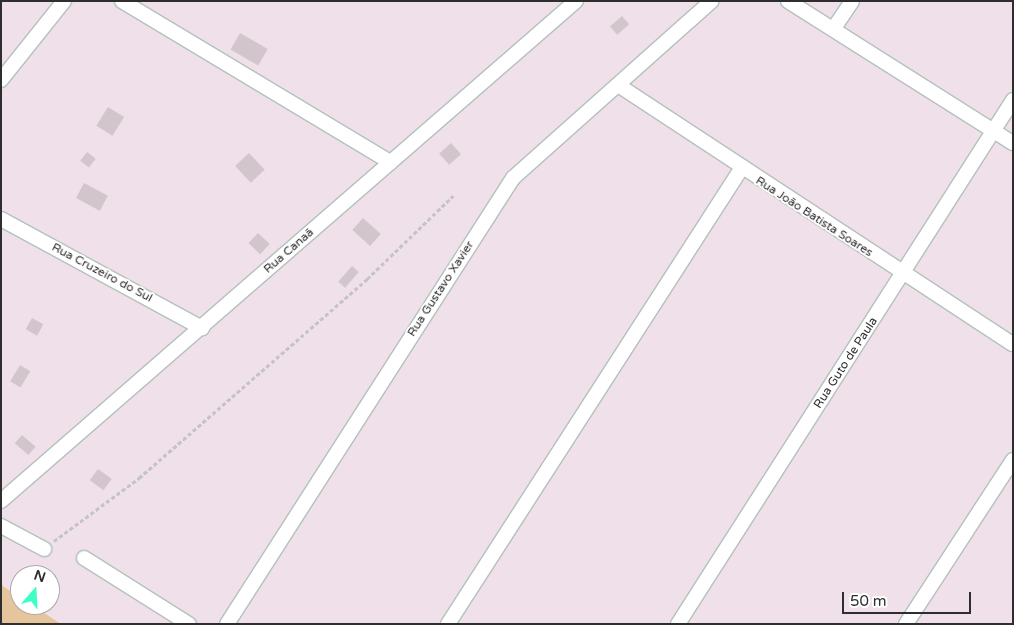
<!DOCTYPE html>
<meta charset="utf-8">
<style>
body{margin:0}
#map{position:relative;width:1014px;height:625px;overflow:hidden;background:#efe0e9;font-family:"Varela Round",sans-serif}
div>[style]{position:absolute}
.green>*{inset:0;background:#e7c59c}
.building>*{inset:0;background:#d2c5cb;transform-origin:0 0}
.path>*{height:3px;margin-top:-1.5px;transform-origin:0;background:repeating-linear-gradient(90deg,#c4c4c4 0 4px,transparent 0 6.5px)}
.roads{filter:drop-shadow(1px 0 #b4c1bd) drop-shadow(-1px 0 #b4c1bd) drop-shadow(0 1px #b4c1bd) drop-shadow(0 -1px #b4c1bd)}
.street>*{height:14px;margin:-7px;padding:0 7px;transform-origin:7px;border-radius:7px;background:#fff}
span{translate:-50% -50%;white-space:nowrap;text-align:center;line-height:1.15;-webkit-text-stroke:4px #fff;paint-order:stroke}
.street-label{font-size:12px;color:#2e2e2e}
.frame{position:absolute;inset:0;border:2px solid #2e2e2e;pointer-events:none}
.north{position:absolute;left:10px;top:565px;width:50px;height:50px;box-sizing:border-box;background:#fff;border:1px solid #ababab;border-radius:50%;rotate:19deg;font-size:14px;font-weight:700;line-height:20px;text-align:center;color:#2e2e2e}
.north::after{content:'';display:block;margin:auto;width:18px;height:22px;background:#3effc5;clip-path:polygon(50% 0,100% 100%,50% 72%,0 100%)}
.scale{position:absolute;left:842px;top:592px;width:129px;height:22px;box-sizing:border-box;border:2px solid #2e2e2e;border-top:0;padding-left:6px;font-size:15px;line-height:18px;white-space:nowrap;color:#2e2e2e;-webkit-text-stroke:4px #fff;paint-order:stroke}
</style>
<div id="map">
<div class="green">
<div style="clip-path:polygon(1px 585px,20px 597px,20px 605px,32px 605px,61px 624px,1px 624px)"></div>
</div>
<div class="building">
<div style="left:622px;top:16px;width:11px;height:16px;rotate:49deg"></div>
<div style="left:240px;top:33px;width:32px;height:19px;rotate:30deg"></div>
<div style="left:108px;top:107px;width:19px;height:22px;rotate:32deg"></div>
<div style="left:451px;top:143px;width:15px;height:16px;rotate:48deg"></div>
<div style="left:87px;top:152px;width:11px;height:11px;rotate:38deg"></div>
<div style="left:249px;top:153px;width:23px;height:19px;rotate:47deg"></div>
<div style="left:84px;top:183px;width:27px;height:17px;rotate:28deg"></div>
<div style="left:363px;top:218px;width:24px;height:16px;rotate:42deg"></div>
<div style="left:258px;top:233px;width:16px;height:14px;rotate:43deg"></div>
<div style="left:352px;top:266px;width:9px;height:21px;rotate:41deg"></div>
<div style="left:32px;top:318px;width:13px;height:13px;rotate:29deg"></div>
<div style="left:20px;top:365px;width:12px;height:19px;rotate:31deg"></div>
<div style="left:22px;top:435px;width:18px;height:11px;rotate:41deg"></div>
<div style="left:98px;top:469px;width:17px;height:14px;rotate:36deg"></div>
</div>
<div class="path">
<div style="left:54px;top:541px;width:106px;rotate:-36.5deg"></div>
<div style="left:139px;top:478px;width:303px;rotate:-41.1deg"></div>
<div style="left:367px;top:279px;width:120px;rotate:-44deg"></div>
</div>
<div class="roads">
<div class="street">
<div style="left:122px;top:1px;width:313px;rotate:31deg"></div>
<div style="left:788px;top:1px;width:266px;rotate:32.3deg"></div>
<div style="left:834px;top:28px;width:32px;rotate:-56deg"></div>
<div style="left:1px;top:80px;width:101px;rotate:-51.4deg"></div>
<div style="left:618px;top:85px;width:472px;rotate:33.3deg"></div>
<div style="left:1px;top:219px;width:229px;rotate:28.5deg"></div>
<div style="left:1px;top:501px;width:762px;rotate:-41.01deg"></div>
<div style="left:1px;top:526px;width:49px;rotate:28.1deg"></div>
<div style="left:84px;top:558px;width:124px;rotate:32.2deg"></div>
<div style="left:227px;top:624px;width:530px;rotate:-57.33deg"></div>
<div style="left:513px;top:178px;width:266px;rotate:-41.7deg"></div>
<div style="left:448px;top:624px;width:541px;rotate:-57.22deg"></div>
<div style="left:678px;top:624px;width:622px;rotate:-57.41deg"></div>
<div style="left:906px;top:624px;width:196px;rotate:-56.9deg"></div>
</div>
</div>
<div class="street-label">
<span style="left:814px;top:217px;rotate:33deg">Rua João Batista Soares</span>
<span style="left:289px;top:251px;rotate:-41deg">Rua Canaã</span>
<span style="left:102px;top:273px;rotate:28deg">Rua Cruzeiro do Sul</span>
<span style="left:441px;top:289px;rotate:-57deg">Rua Gustavo Xavier</span>
<span style="left:846px;top:363px;rotate:-57deg">Rua Guto de Paula</span>
</div>
<div class="frame"></div>
<div class="north">N</div>
<div class="scale">50 m</div>
</div>
